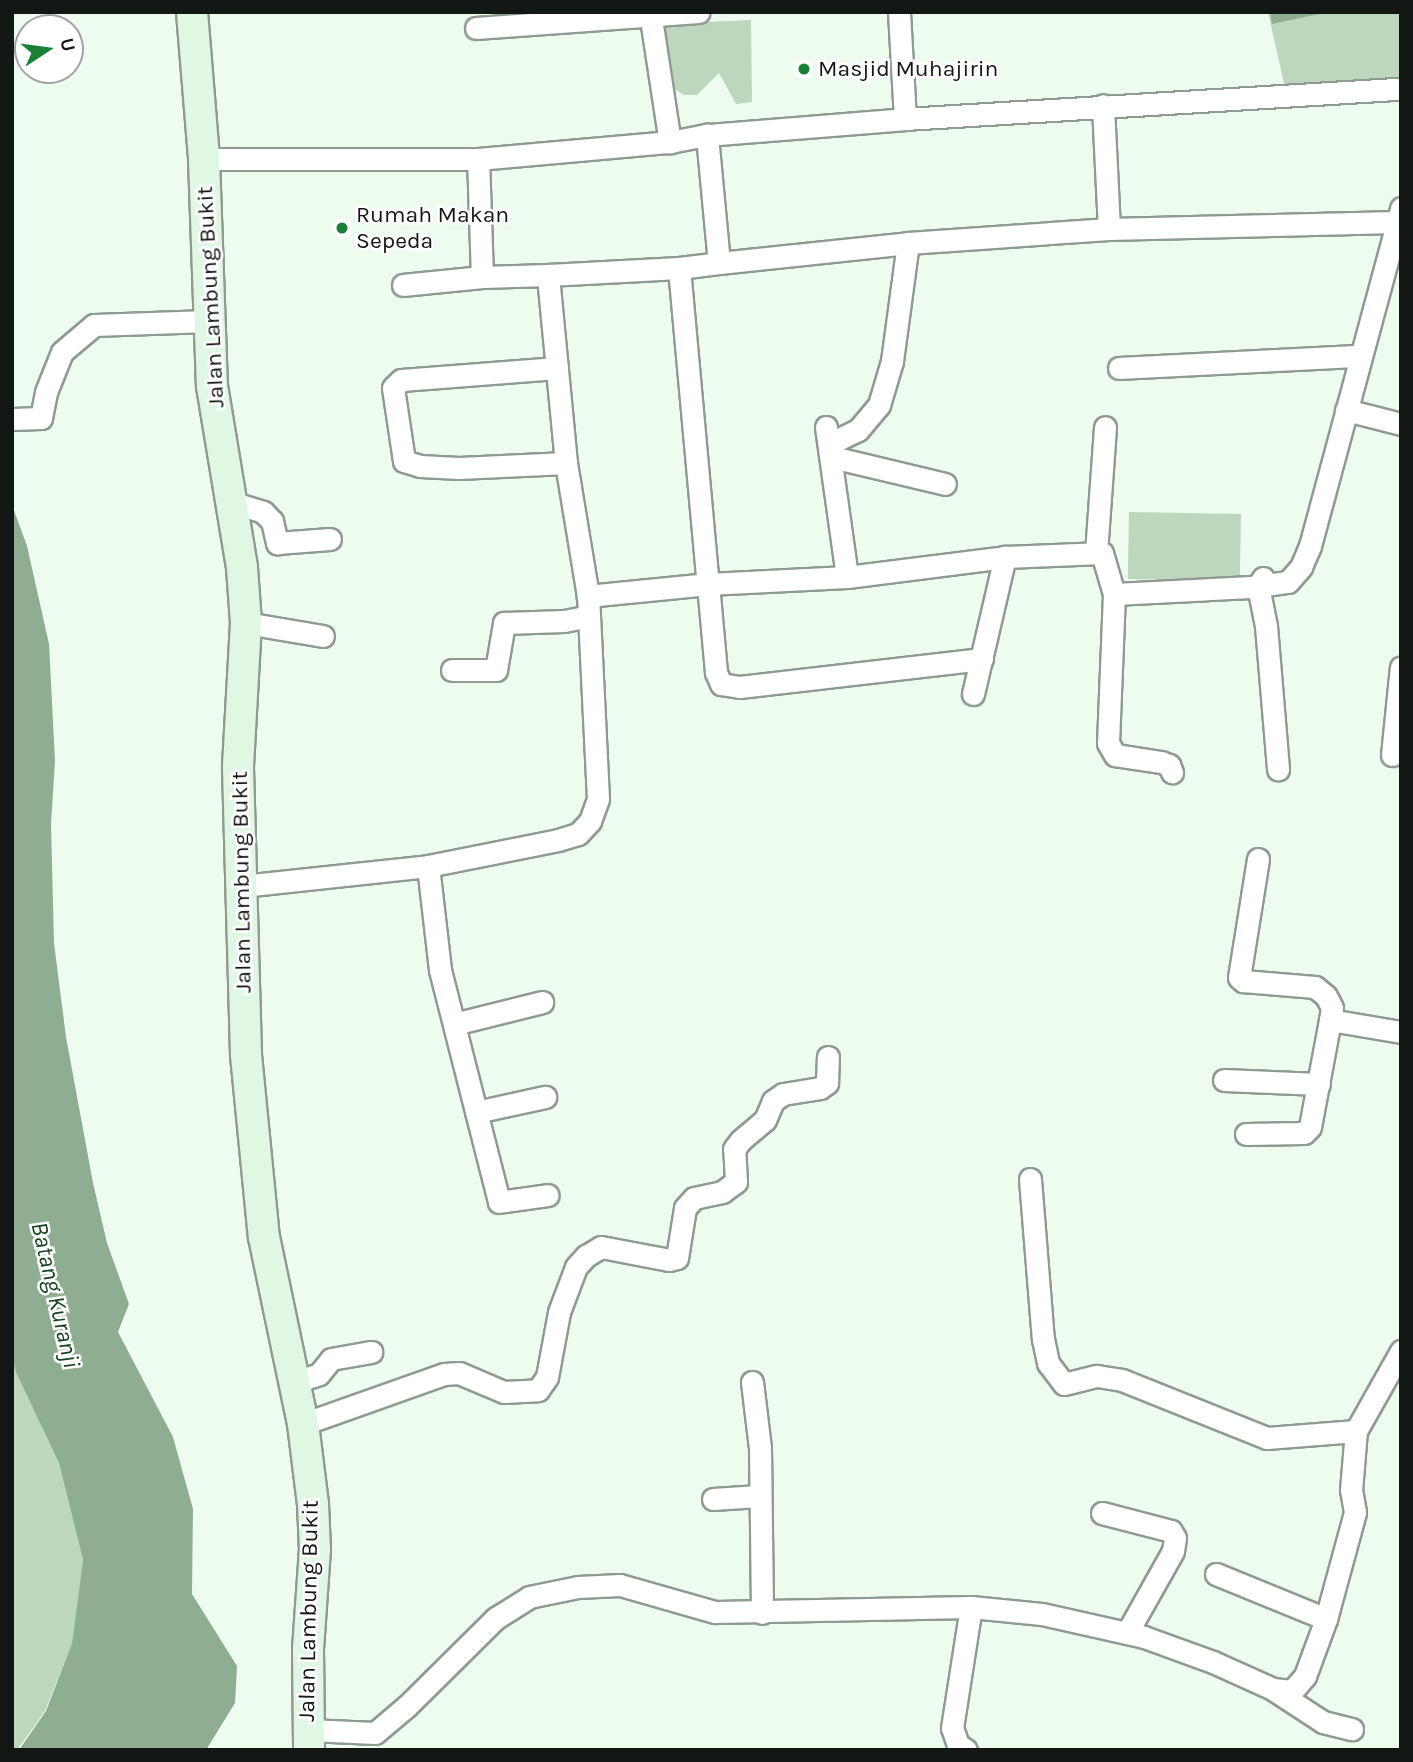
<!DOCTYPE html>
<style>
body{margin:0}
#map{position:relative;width:1413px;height:1762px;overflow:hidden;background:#eefbef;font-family:Karla,sans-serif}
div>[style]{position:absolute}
.green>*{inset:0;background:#bcd7be;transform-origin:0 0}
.water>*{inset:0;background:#8ead91}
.roads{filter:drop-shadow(2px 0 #8f9a90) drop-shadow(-2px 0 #8f9a90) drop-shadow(0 2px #8f9a90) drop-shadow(0 -2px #8f9a90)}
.street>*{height:21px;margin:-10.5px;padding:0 10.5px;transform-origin:10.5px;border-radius:10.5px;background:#fff}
.secondary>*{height:30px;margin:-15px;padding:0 15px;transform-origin:15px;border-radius:15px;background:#e0f8e3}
.dots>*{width:19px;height:19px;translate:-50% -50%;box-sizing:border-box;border:4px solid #fff;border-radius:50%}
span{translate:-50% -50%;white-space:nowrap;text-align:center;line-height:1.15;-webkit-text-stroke:5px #fff;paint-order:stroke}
.poi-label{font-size:23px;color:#131713}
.left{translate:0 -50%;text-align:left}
.street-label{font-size:23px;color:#131713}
.water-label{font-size:24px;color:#15451f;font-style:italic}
.frame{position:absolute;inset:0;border:14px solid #131713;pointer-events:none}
.north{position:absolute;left:14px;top:14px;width:70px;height:70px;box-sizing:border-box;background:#fff;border:2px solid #a1a2a1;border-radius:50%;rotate:77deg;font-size:19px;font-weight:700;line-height:28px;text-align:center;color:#131713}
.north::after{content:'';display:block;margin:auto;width:24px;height:32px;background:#188136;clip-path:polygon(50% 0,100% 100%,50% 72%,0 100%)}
</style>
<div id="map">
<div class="green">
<div style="clip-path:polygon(1268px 12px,1401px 12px,1401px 97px,1288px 101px)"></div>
<div style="clip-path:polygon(751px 20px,752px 102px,736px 104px,719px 73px,697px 95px,684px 95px,670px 86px,661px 24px)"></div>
<div style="left:1129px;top:512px;width:112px;height:67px;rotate:1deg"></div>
<div style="clip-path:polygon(12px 1360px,59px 1463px,83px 1560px,72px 1643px,45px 1711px,17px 1750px,12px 1750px)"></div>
</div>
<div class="water">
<div style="clip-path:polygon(1270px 12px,1319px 12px,1319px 14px,1272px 24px)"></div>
<div style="clip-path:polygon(12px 505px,27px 546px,49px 644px,55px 761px,51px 824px,54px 943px,66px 1037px,93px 1183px,107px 1243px,129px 1304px,118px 1332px,173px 1437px,193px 1509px,192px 1594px,237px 1666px,235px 1703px,206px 1750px,19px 1750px,46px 1711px,72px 1643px,83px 1560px,59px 1463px,16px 1372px,12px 1357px)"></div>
</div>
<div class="roads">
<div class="street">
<div style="left:650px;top:12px;width:132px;rotate:81.3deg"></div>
<div style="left:899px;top:12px;width:107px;rotate:86.8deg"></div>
<div style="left:476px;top:28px;width:223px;rotate:-4.1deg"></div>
<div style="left:204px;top:159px;width:274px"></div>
<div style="left:478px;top:159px;width:193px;rotate:-5.1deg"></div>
<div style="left:670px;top:142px;width:38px;rotate:-11deg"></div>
<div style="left:707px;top:135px;width:199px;rotate:-4.6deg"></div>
<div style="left:905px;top:119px;width:497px;rotate:-3.5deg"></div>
<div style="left:1109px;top:229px;width:287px;rotate:-1.4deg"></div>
<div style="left:719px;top:263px;width:190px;rotate:-6deg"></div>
<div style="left:908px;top:243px;width:201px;rotate:-4deg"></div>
<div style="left:1109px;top:229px;width:124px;rotate:-92.8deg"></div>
<div style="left:679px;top:268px;width:40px;rotate:-7.1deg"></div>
<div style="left:719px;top:263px;width:129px;rotate:-95.4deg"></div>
<div style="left:548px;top:275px;width:131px;rotate:-3.1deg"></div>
<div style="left:679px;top:268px;width:317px;rotate:84.8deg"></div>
<div style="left:708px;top:584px;width:121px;rotate:174.3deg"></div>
<div style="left:403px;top:285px;width:79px;rotate:-5.8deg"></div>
<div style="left:557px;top:368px;width:156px;rotate:175.6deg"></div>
<div style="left:401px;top:380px;width:11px;rotate:135deg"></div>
<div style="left:393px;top:388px;width:74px;rotate:81.4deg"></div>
<div style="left:404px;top:461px;width:17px;rotate:17deg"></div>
<div style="left:420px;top:466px;width:39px;rotate:3deg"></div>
<div style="left:459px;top:468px;width:107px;rotate:-2.7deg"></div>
<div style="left:1119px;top:368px;width:241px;rotate:-2.9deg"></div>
<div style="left:1346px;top:410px;width:57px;rotate:14.3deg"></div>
<div style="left:12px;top:419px;width:29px;rotate:-2deg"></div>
<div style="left:41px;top:418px;width:26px;rotate:-79deg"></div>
<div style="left:46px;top:392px;width:43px;rotate:-68.2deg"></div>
<div style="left:62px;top:352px;width:42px;rotate:-40.2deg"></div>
<div style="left:94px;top:325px;width:114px;rotate:-2deg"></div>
<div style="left:826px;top:427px;width:151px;rotate:82deg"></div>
<div style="left:829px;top:444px;width:32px;rotate:-26deg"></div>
<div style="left:858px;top:430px;width:33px;rotate:-50deg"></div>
<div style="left:879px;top:405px;width:46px;rotate:-73.5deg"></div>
<div style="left:892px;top:361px;width:119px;rotate:-82.3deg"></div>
<div style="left:832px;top:457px;width:116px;rotate:13.4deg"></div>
<div style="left:231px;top:502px;width:34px;rotate:17deg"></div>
<div style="left:263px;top:512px;width:13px;rotate:45deg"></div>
<div style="left:272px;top:521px;width:23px;rotate:77deg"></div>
<div style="left:277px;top:543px;width:53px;rotate:-4.3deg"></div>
<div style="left:1096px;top:553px;width:126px;rotate:-85.9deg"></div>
<div style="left:1263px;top:578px;width:9px;rotate:122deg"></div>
<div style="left:1258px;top:586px;width:41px;rotate:78.7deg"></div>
<div style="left:1266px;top:626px;width:144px;rotate:85.2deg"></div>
<div style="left:1114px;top:594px;width:149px;rotate:92.3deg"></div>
<div style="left:1108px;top:743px;width:14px;rotate:60deg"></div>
<div style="left:1115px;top:755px;width:47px;rotate:8.7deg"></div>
<div style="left:1161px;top:762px;width:9px;rotate:21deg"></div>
<div style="left:1169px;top:765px;width:8px;rotate:67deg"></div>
<div style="left:246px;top:623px;width:78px;rotate:9.6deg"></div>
<div style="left:982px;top:659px;width:244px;rotate:173.4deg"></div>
<div style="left:740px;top:687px;width:19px;rotate:-171deg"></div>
<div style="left:721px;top:684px;width:13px;rotate:-113deg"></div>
<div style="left:716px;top:672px;width:88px;rotate:-95.2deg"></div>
<div style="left:708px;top:584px;width:139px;rotate:-2.9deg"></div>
<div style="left:847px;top:577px;width:159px;rotate:-7.2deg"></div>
<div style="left:1005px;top:557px;width:97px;rotate:-2.4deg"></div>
<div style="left:1102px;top:553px;width:43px;rotate:73.7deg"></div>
<div style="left:1114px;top:594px;width:137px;rotate:-2.9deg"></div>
<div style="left:1251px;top:587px;width:37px;rotate:-8deg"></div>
<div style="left:1288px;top:582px;width:20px;rotate:-49deg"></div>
<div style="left:1301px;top:567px;width:23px;rotate:-67deg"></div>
<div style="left:1310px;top:546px;width:350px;rotate:-74.9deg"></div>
<div style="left:452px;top:670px;width:44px"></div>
<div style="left:496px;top:670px;width:48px;rotate:-80.3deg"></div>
<div style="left:504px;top:623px;width:60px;rotate:-1.9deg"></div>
<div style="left:564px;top:621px;width:25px;rotate:-11deg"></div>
<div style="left:973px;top:694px;width:141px;rotate:-76.9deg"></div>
<div style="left:1392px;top:755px;width:88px;rotate:-84.2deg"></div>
<div style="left:1258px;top:859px;width:120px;rotate:99.1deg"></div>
<div style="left:1239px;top:977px;width:6px;rotate:45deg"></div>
<div style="left:1243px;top:981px;width:72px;rotate:4.8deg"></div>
<div style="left:1315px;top:987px;width:14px;rotate:39deg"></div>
<div style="left:1326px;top:996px;width:13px;rotate:63deg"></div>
<div style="left:1332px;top:1008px;width:12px;rotate:99deg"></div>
<div style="left:428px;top:866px;width:105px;rotate:83.4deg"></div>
<div style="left:440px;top:970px;width:239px;rotate:75.7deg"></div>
<div style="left:499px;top:1202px;width:49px;rotate:-8.1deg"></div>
<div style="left:242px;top:886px;width:187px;rotate:-6.1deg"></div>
<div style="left:428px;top:866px;width:133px;rotate:-11.3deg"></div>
<div style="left:558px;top:840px;width:21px;rotate:-17deg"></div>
<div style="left:578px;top:834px;width:18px;rotate:-47deg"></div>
<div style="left:590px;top:821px;width:23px;rotate:-70deg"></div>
<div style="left:598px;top:799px;width:203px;rotate:-92.8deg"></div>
<div style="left:588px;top:596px;width:135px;rotate:-99.4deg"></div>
<div style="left:566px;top:463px;width:189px;rotate:-95.5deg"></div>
<div style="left:548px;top:275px;width:66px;rotate:178.3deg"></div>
<div style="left:482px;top:277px;width:118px;rotate:-91.9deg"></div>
<div style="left:454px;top:1024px;width:91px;rotate:-14deg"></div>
<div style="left:1224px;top:1080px;width:95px;rotate:2.4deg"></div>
<div style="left:476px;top:1112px;width:71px;rotate:-12.3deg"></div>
<div style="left:1246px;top:1134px;width:58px;rotate:-1deg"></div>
<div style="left:1304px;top:1133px;width:8px;rotate:-45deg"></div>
<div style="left:1310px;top:1127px;width:109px;rotate:-79.4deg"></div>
<div style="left:1330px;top:1020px;width:72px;rotate:9.6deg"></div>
<div style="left:1030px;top:1179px;width:161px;rotate:85.4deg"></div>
<div style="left:1043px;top:1339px;width:25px;rotate:78deg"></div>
<div style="left:1048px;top:1363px;width:26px;rotate:53deg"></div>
<div style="left:1064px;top:1384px;width:34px;rotate:-14deg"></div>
<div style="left:1097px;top:1376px;width:25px;rotate:9deg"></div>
<div style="left:1122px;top:1380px;width:156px;rotate:21.8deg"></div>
<div style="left:1267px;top:1438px;width:89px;rotate:-4.5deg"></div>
<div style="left:295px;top:1382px;width:25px;rotate:-18deg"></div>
<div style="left:319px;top:1374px;width:19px;rotate:-51deg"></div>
<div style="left:331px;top:1359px;width:41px;rotate:-9.9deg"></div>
<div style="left:752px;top:1382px;width:66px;rotate:83.1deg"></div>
<div style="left:760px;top:1448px;width:165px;rotate:89.3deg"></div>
<div style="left:303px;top:1424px;width:150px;rotate:-19.5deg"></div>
<div style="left:444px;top:1374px;width:15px;rotate:-4deg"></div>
<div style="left:459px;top:1373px;width:49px;rotate:22.9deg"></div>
<div style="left:504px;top:1392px;width:34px;rotate:-3deg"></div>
<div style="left:538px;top:1390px;width:16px;rotate:-55deg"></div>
<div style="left:547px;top:1377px;width:66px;rotate:-79.5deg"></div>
<div style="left:559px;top:1312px;width:48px;rotate:-69.3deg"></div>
<div style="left:576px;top:1267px;width:15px;rotate:-48deg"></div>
<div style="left:586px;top:1256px;width:17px;rotate:-31deg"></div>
<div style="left:601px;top:1247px;width:69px;rotate:10.8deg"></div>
<div style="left:669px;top:1260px;width:8px;rotate:-14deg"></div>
<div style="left:677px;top:1258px;width:51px;rotate:-80.9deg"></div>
<div style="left:685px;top:1208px;width:13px;rotate:-48deg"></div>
<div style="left:694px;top:1198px;width:29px;rotate:-12deg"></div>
<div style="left:722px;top:1192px;width:17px;rotate:-36deg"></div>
<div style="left:736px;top:1182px;width:33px;rotate:-93deg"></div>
<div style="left:734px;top:1149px;width:11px;rotate:-52deg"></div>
<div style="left:741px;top:1140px;width:31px;rotate:-40deg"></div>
<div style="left:765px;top:1120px;width:21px;rotate:-67deg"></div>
<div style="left:773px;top:1101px;width:12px;rotate:-35deg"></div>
<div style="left:783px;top:1094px;width:37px;rotate:-9deg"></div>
<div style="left:820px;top:1088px;width:9px;rotate:-36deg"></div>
<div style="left:827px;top:1083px;width:26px;rotate:-88deg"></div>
<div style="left:713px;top:1499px;width:46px;rotate:-3.7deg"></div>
<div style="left:1102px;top:1513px;width:71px;rotate:14.6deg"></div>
<div style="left:1171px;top:1531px;width:8px;rotate:60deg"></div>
<div style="left:1175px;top:1538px;width:13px;rotate:99deg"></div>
<div style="left:1173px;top:1551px;width:94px;rotate:119.3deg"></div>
<div style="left:1216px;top:1574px;width:119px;rotate:22.2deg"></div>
<div style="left:1274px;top:1690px;width:59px;rotate:33.1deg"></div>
<div style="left:1323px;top:1722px;width:30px;rotate:14deg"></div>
<div style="left:308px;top:1730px;width:67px;rotate:2.6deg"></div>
<div style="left:375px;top:1733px;width:42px;rotate:-40.2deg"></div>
<div style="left:407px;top:1706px;width:125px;rotate:-44.7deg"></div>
<div style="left:496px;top:1618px;width:39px;rotate:-32deg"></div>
<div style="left:529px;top:1597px;width:50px;rotate:-11.5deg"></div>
<div style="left:578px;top:1587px;width:42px;rotate:-2.7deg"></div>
<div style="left:620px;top:1585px;width:99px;rotate:15.9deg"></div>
<div style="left:715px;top:1612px;width:256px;rotate:-1.1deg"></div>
<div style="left:971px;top:1607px;width:71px;rotate:5.6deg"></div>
<div style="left:1042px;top:1614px;width:105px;rotate:12.7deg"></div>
<div style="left:1144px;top:1637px;width:73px;rotate:19.9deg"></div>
<div style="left:1213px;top:1662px;width:66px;rotate:24.2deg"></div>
<div style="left:1273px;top:1689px;width:19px;rotate:6deg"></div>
<div style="left:1292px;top:1691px;width:20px;rotate:-49deg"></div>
<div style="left:1305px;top:1676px;width:61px;rotate:-69.8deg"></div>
<div style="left:1326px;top:1619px;width:111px;rotate:-74.8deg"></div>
<div style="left:1355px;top:1512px;width:22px;rotate:-100deg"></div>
<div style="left:1351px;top:1490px;width:59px;rotate:-85.2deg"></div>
<div style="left:1356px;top:1431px;width:92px;rotate:-60.6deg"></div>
<div style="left:966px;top:1750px;width:9px;rotate:-148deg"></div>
<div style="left:958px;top:1745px;width:18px;rotate:-109deg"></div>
<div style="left:952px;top:1728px;width:122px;rotate:-81.1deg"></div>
</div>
<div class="secondary">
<div style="left:192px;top:12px;width:147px;rotate:85.3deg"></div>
<div style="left:204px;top:159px;width:227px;rotate:88deg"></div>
<div style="left:212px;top:386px;width:184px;rotate:80.6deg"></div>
<div style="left:242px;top:568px;width:55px;rotate:85.8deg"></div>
<div style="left:246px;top:623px;width:145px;rotate:93.2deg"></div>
<div style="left:238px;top:768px;width:287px;rotate:88.4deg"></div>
<div style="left:246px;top:1055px;width:183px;rotate:84.4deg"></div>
<div style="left:264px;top:1237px;width:191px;rotate:78.2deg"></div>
<div style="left:303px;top:1424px;width:81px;rotate:82.9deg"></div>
<div style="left:313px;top:1504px;width:45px;rotate:87.5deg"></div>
<div style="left:315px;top:1549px;width:99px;rotate:94deg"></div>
<div style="left:308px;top:1648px;width:102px;rotate:89.4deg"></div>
</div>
</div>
<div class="dots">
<div style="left:804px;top:69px;background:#188136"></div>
<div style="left:342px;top:228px;background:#188136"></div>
</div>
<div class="poi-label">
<span class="left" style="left:818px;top:69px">Masjid Muhajirin</span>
<span class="left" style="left:356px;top:228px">Rumah Makan<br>Sepeda</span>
</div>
<div class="street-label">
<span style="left:211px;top:297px;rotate:-93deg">Jalan Lambung Bukit</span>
<span style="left:242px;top:882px;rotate:-91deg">Jalan Lambung Bukit</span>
<span style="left:309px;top:1611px;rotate:-89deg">Jalan Lambung Bukit</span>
</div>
<div class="water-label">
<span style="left:55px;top:1295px;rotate:77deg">Batang Kuranji</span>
</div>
<div class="frame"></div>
<div class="north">U</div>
</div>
